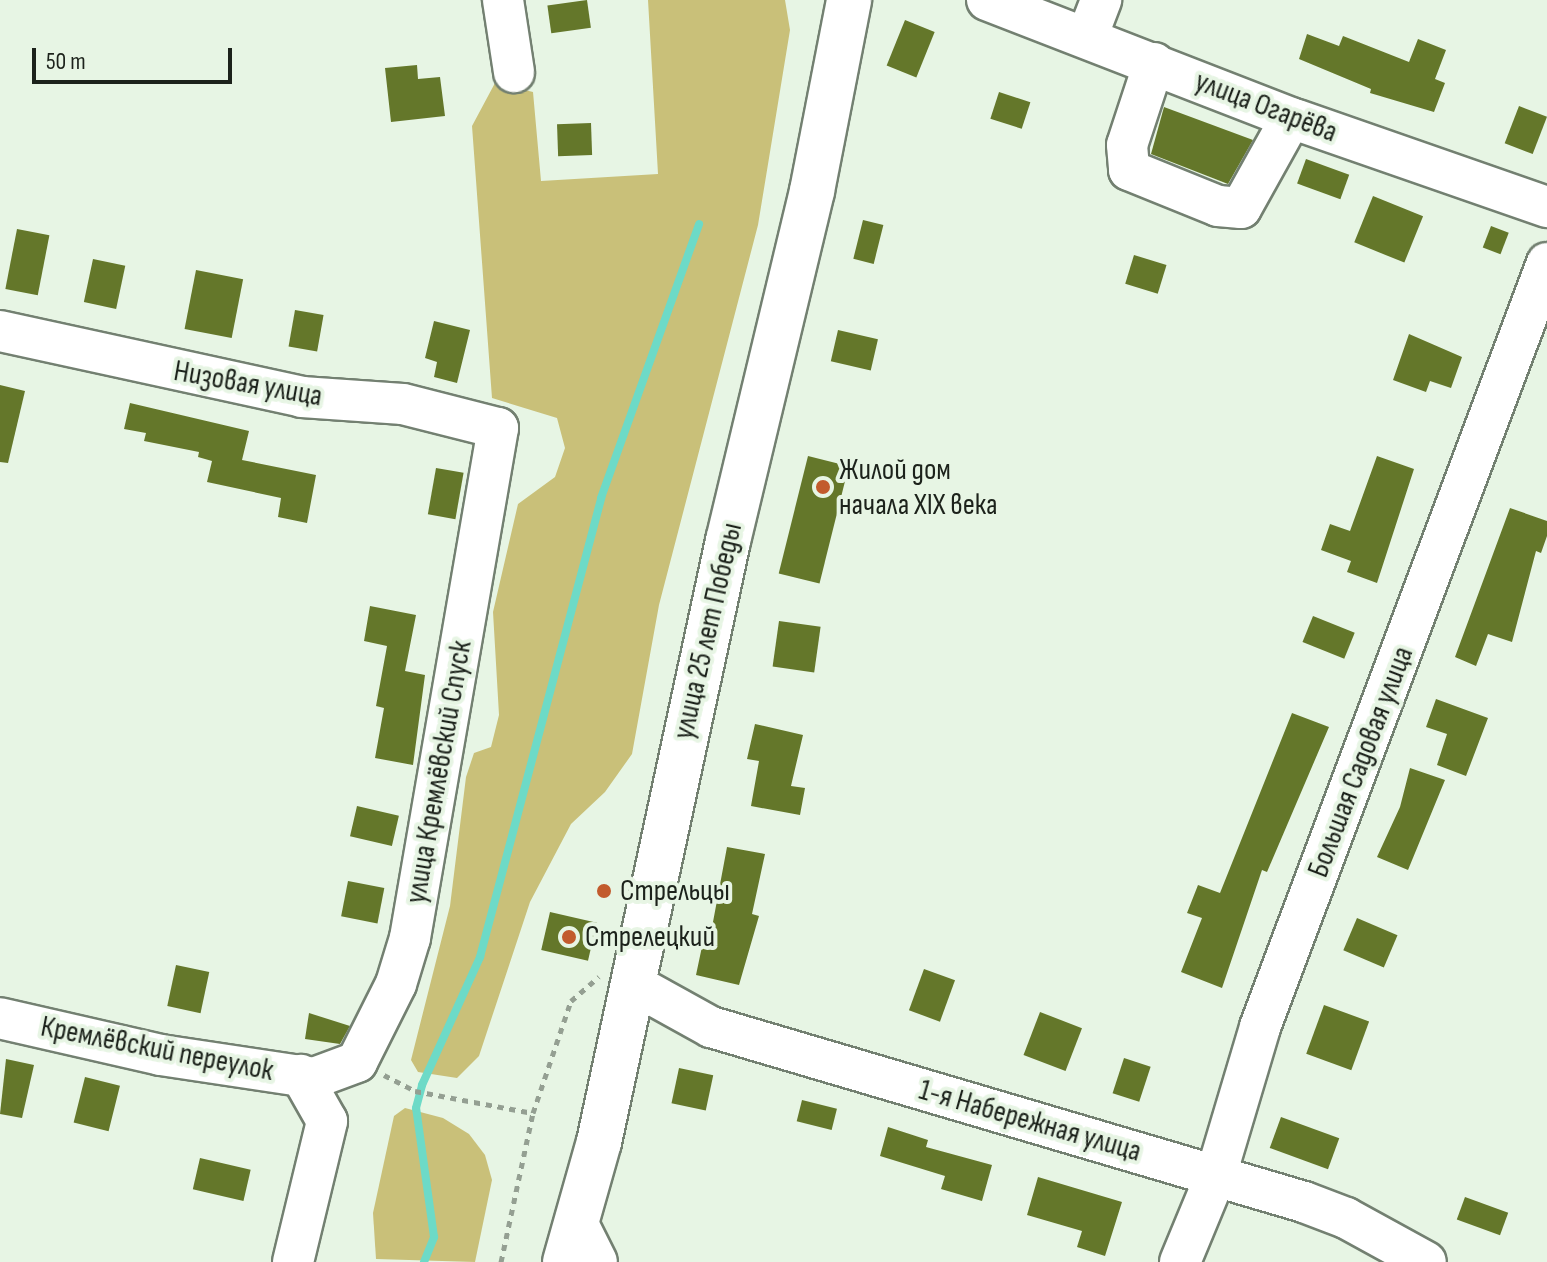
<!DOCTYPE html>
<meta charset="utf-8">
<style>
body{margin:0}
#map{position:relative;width:1547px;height:1262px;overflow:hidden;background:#e7f5e4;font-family:"Sofia Sans Condensed",sans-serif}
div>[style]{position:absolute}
.green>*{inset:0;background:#c9c079}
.stream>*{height:8px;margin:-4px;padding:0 4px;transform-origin:4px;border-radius:4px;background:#6ddac7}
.building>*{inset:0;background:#64772a;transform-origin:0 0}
.path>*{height:5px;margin-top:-2.5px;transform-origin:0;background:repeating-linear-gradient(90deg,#949f92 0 6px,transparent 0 12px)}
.roads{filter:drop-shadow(2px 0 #738071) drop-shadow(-2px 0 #738071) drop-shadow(0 2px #738071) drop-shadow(0 -2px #738071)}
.minor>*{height:40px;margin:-20px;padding:0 20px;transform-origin:20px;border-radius:20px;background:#fff}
.major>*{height:44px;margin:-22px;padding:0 22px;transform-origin:22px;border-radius:22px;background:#fff}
.dots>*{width:22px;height:22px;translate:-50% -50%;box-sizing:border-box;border:4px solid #e7f5e4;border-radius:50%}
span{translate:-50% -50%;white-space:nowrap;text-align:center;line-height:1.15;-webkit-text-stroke:8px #e7f5e4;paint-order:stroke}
.street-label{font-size:30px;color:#1c221b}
.poi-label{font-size:30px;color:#1c221b}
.left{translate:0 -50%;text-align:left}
.scale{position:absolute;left:32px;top:48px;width:200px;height:36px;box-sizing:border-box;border:4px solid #1c221b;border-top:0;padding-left:10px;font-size:24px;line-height:28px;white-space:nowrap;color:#1c221b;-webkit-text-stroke:6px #e7f5e4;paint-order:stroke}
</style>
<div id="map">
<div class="green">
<div style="clip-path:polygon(648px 0,785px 0,790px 30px,758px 225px,659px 605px,632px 754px,605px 792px,571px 824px,530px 902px,479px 1056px,457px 1078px,418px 1072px,411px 1060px,450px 906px,466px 777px,474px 753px,491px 747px,499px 715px,493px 612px,518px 504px,555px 477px,565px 448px,557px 418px,492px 398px,472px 126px,495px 83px,533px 92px,541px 181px,658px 174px)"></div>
<div style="clip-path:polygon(405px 1108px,443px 1118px,469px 1134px,485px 1155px,492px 1180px,475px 1262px,376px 1259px,373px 1213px,394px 1116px)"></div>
</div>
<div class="stream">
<div style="left:424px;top:1262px;width:27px;rotate:-68deg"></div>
<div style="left:434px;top:1237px;width:130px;rotate:-97.9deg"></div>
<div style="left:416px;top:1108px;width:24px;rotate:-75deg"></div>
<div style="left:422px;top:1085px;width:141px;rotate:-65.6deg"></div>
<div style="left:480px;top:957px;width:475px;rotate:-75.2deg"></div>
<div style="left:601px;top:498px;width:291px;rotate:-70.3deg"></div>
</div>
<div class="building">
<div style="left:587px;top:0;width:28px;height:40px;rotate:82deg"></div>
<div style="left:905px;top:20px;width:32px;height:49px;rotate:22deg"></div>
<div style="clip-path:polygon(1307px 34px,1339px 46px,1343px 36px,1409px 62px,1418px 39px,1446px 50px,1435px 79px,1445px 83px,1434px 112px,1370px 93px,1371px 89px,1299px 59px)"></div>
<div style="clip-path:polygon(417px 65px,418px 79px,440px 77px,445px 116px,391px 122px,385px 68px)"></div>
<div style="left:999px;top:92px;width:33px;height:28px;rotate:18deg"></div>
<div style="left:1519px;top:106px;width:30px;height:40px;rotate:21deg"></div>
<div style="clip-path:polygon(1164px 107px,1253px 140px,1228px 184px,1151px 154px)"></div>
<div style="left:591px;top:123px;width:32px;height:34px;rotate:88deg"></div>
<div style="left:1306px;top:159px;width:46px;height:26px;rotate:20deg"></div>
<div style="left:1373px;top:196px;width:54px;height:50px;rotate:22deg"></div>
<div style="left:863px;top:220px;width:21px;height:40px;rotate:14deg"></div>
<div style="left:1491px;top:226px;width:19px;height:23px;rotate:21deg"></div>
<div style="left:17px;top:229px;width:33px;height:61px;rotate:11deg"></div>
<div style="left:1134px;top:255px;width:34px;height:30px;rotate:17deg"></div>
<div style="left:93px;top:259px;width:33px;height:44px;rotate:12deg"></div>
<div style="left:196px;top:270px;width:48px;height:60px;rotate:11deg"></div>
<div style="left:295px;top:310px;width:29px;height:37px;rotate:10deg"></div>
<div style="clip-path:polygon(434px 321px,470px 330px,457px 383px,434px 377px,437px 362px,425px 358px)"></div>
<div style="left:838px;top:330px;width:41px;height:32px;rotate:13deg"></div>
<div style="clip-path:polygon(1409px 334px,1462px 357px,1451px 388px,1430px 381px,1426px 392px,1393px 380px)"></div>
<div style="clip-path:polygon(0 385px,25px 391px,8px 463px,0 462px)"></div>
<div style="clip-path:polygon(130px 403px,249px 431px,242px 460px,316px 475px,307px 523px,278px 517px,281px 498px,207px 482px,212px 461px,198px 457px,199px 452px,144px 441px,146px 433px,124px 429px)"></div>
<div style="left:808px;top:456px;width:42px;height:121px;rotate:14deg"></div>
<div style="clip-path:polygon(1377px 456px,1414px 469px,1377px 583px,1347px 572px,1351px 561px,1321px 550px,1330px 524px,1350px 531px)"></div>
<div style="left:436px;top:468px;width:28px;height:47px;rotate:10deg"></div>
<div style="clip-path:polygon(1510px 508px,1547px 521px,1547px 536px,1541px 553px,1536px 551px,1512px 642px,1488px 634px,1476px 666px,1455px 657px)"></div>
<div style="clip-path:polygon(370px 606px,416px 615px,405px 671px,425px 675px,413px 765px,375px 758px,384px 708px,376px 706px,387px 646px,364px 641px)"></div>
<div style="left:1313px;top:616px;width:45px;height:28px;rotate:22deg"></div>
<div style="left:779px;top:621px;width:42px;height:46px;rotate:8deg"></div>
<div style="clip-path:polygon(1436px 699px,1488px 718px,1466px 776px,1437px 765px,1447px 734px,1426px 727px)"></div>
<div style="clip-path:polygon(1292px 713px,1329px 727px,1267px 872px,1262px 870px,1222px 988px,1181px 972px,1202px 918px,1187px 913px,1198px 885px,1220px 893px)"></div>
<div style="clip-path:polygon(755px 724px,803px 735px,791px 786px,805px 788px,800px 815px,751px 806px,759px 761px,747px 759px)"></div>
<div style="clip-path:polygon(1410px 768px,1445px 780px,1408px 870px,1377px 857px,1400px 807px)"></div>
<div style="left:357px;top:806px;width:43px;height:31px;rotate:13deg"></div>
<div style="clip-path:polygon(727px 847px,765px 854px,752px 914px,759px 916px,739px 985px,696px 975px,704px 937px,710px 938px)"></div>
<div style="left:348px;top:881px;width:37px;height:36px;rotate:11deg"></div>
<div style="left:550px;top:912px;width:48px;height:39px;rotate:13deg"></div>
<div style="left:1357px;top:918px;width:44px;height:35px;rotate:23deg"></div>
<div style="left:176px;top:965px;width:34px;height:42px;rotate:12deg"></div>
<div style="left:924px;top:969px;width:33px;height:44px;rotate:20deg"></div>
<div style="left:1324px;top:1005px;width:48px;height:52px;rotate:20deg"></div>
<div style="left:1040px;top:1012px;width:45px;height:46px;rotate:21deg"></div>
<div style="clip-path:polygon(309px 1013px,350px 1026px,340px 1044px,305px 1039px)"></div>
<div style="left:1124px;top:1058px;width:28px;height:37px;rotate:18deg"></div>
<div style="clip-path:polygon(6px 1059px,34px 1065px,22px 1118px,0 1114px)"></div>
<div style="left:679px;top:1068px;width:35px;height:36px;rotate:12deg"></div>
<div style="left:85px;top:1077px;width:36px;height:47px;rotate:14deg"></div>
<div style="left:802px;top:1100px;width:36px;height:22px;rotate:14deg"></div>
<div style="left:1281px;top:1117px;width:62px;height:33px;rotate:20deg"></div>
<div style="clip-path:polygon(888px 1127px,928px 1140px,926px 1147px,992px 1165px,982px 1201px,941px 1189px,945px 1176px,880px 1156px)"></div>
<div style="left:200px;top:1158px;width:52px;height:32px;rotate:13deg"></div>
<div style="clip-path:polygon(1038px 1177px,1122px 1202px,1105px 1256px,1077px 1247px,1082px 1231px,1027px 1215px)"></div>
<div style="left:1465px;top:1197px;width:46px;height:24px;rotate:20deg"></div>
</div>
<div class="path">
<div style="left:384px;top:1075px;width:35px;rotate:27deg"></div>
<div style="left:415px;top:1091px;width:120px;rotate:10.6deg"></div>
<div style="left:501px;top:1262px;width:152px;rotate:-77.9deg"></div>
<div style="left:533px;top:1113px;width:118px;rotate:-71.3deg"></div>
<div style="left:571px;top:1001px;width:37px;rotate:-41deg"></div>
</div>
<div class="roads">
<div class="minor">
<div style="left:503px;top:0;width:73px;rotate:81.3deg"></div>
<div style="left:987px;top:0;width:332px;rotate:21.2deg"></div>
<div style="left:1297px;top:120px;width:265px;rotate:19.2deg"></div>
<div style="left:1087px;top:37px;width:40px;rotate:-69deg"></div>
<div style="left:1154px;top:63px;width:86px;rotate:108.2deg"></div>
<div style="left:1127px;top:145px;width:25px;rotate:85deg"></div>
<div style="left:1129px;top:170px;width:96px;rotate:22deg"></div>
<div style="left:1218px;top:206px;width:23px;rotate:5deg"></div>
<div style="left:1241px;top:208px;width:103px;rotate:-60.9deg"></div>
<div style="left:0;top:331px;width:309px;rotate:12.3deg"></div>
<div style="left:302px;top:397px;width:101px;rotate:4deg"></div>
<div style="left:403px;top:404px;width:98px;rotate:14.2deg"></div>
<div style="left:498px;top:428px;width:518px;rotate:99.79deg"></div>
<div style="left:410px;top:938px;width:48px;rotate:106.9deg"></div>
<div style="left:396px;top:984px;width:87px;rotate:116.6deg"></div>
<div style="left:357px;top:1062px;width:46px;rotate:159.6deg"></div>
<div style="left:314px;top:1078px;width:155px;rotate:-171.5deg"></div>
<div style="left:161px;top:1055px;width:165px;rotate:-167.1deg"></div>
<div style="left:633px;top:984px;width:89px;rotate:28.9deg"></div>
<div style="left:711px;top:1027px;width:618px;rotate:16.44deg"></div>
<div style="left:1304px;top:1202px;width:45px;rotate:20.9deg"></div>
<div style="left:1346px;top:1218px;width:91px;rotate:28.8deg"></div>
<div style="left:578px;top:1224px;width:42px;rotate:63.4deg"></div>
<div style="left:293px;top:1262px;width:145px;rotate:-76.4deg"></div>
<div style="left:327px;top:1121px;width:53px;rotate:-119.5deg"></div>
<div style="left:1180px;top:1262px;width:94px;rotate:-67.5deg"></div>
<div style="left:1216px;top:1175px;width:154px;rotate:-73.4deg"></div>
<div style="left:1260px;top:1027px;width:816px;rotate:-69.41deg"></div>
</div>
<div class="major">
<div style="left:565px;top:1262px;width:125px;rotate:-74.2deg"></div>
<div style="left:599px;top:1142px;width:615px;rotate:-77.89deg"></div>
<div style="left:728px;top:541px;width:360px;rotate:-76.5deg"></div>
<div style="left:812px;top:191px;width:195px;rotate:-79deg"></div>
</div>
</div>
<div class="dots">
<div style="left:823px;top:487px;background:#c25b2d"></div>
<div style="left:604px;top:891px;background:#c25b2d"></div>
<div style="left:569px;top:937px;background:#c25b2d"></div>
</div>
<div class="street-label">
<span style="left:1266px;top:107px;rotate:21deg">улица Огарёва</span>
<span style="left:248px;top:384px;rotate:10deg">Низовая улица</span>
<span style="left:708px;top:631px;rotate:-77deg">улица 25 лет Победы</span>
<span style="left:1361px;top:762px;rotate:-69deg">Большая Садовая улица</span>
<span style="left:439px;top:772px;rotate:-80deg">улица Кремлёвский Спуск</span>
<span style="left:157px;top:1049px;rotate:11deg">Кремлёвский переулок</span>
<span style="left:1030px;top:1121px;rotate:16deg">1-я Набережная улица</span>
</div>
<div class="poi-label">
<span class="left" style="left:839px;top:487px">Жилой дом<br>начала XIX века</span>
<span class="left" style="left:620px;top:891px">Стрельцы</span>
<span class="left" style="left:585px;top:937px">Стрелецкий</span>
</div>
<div class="scale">50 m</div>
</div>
